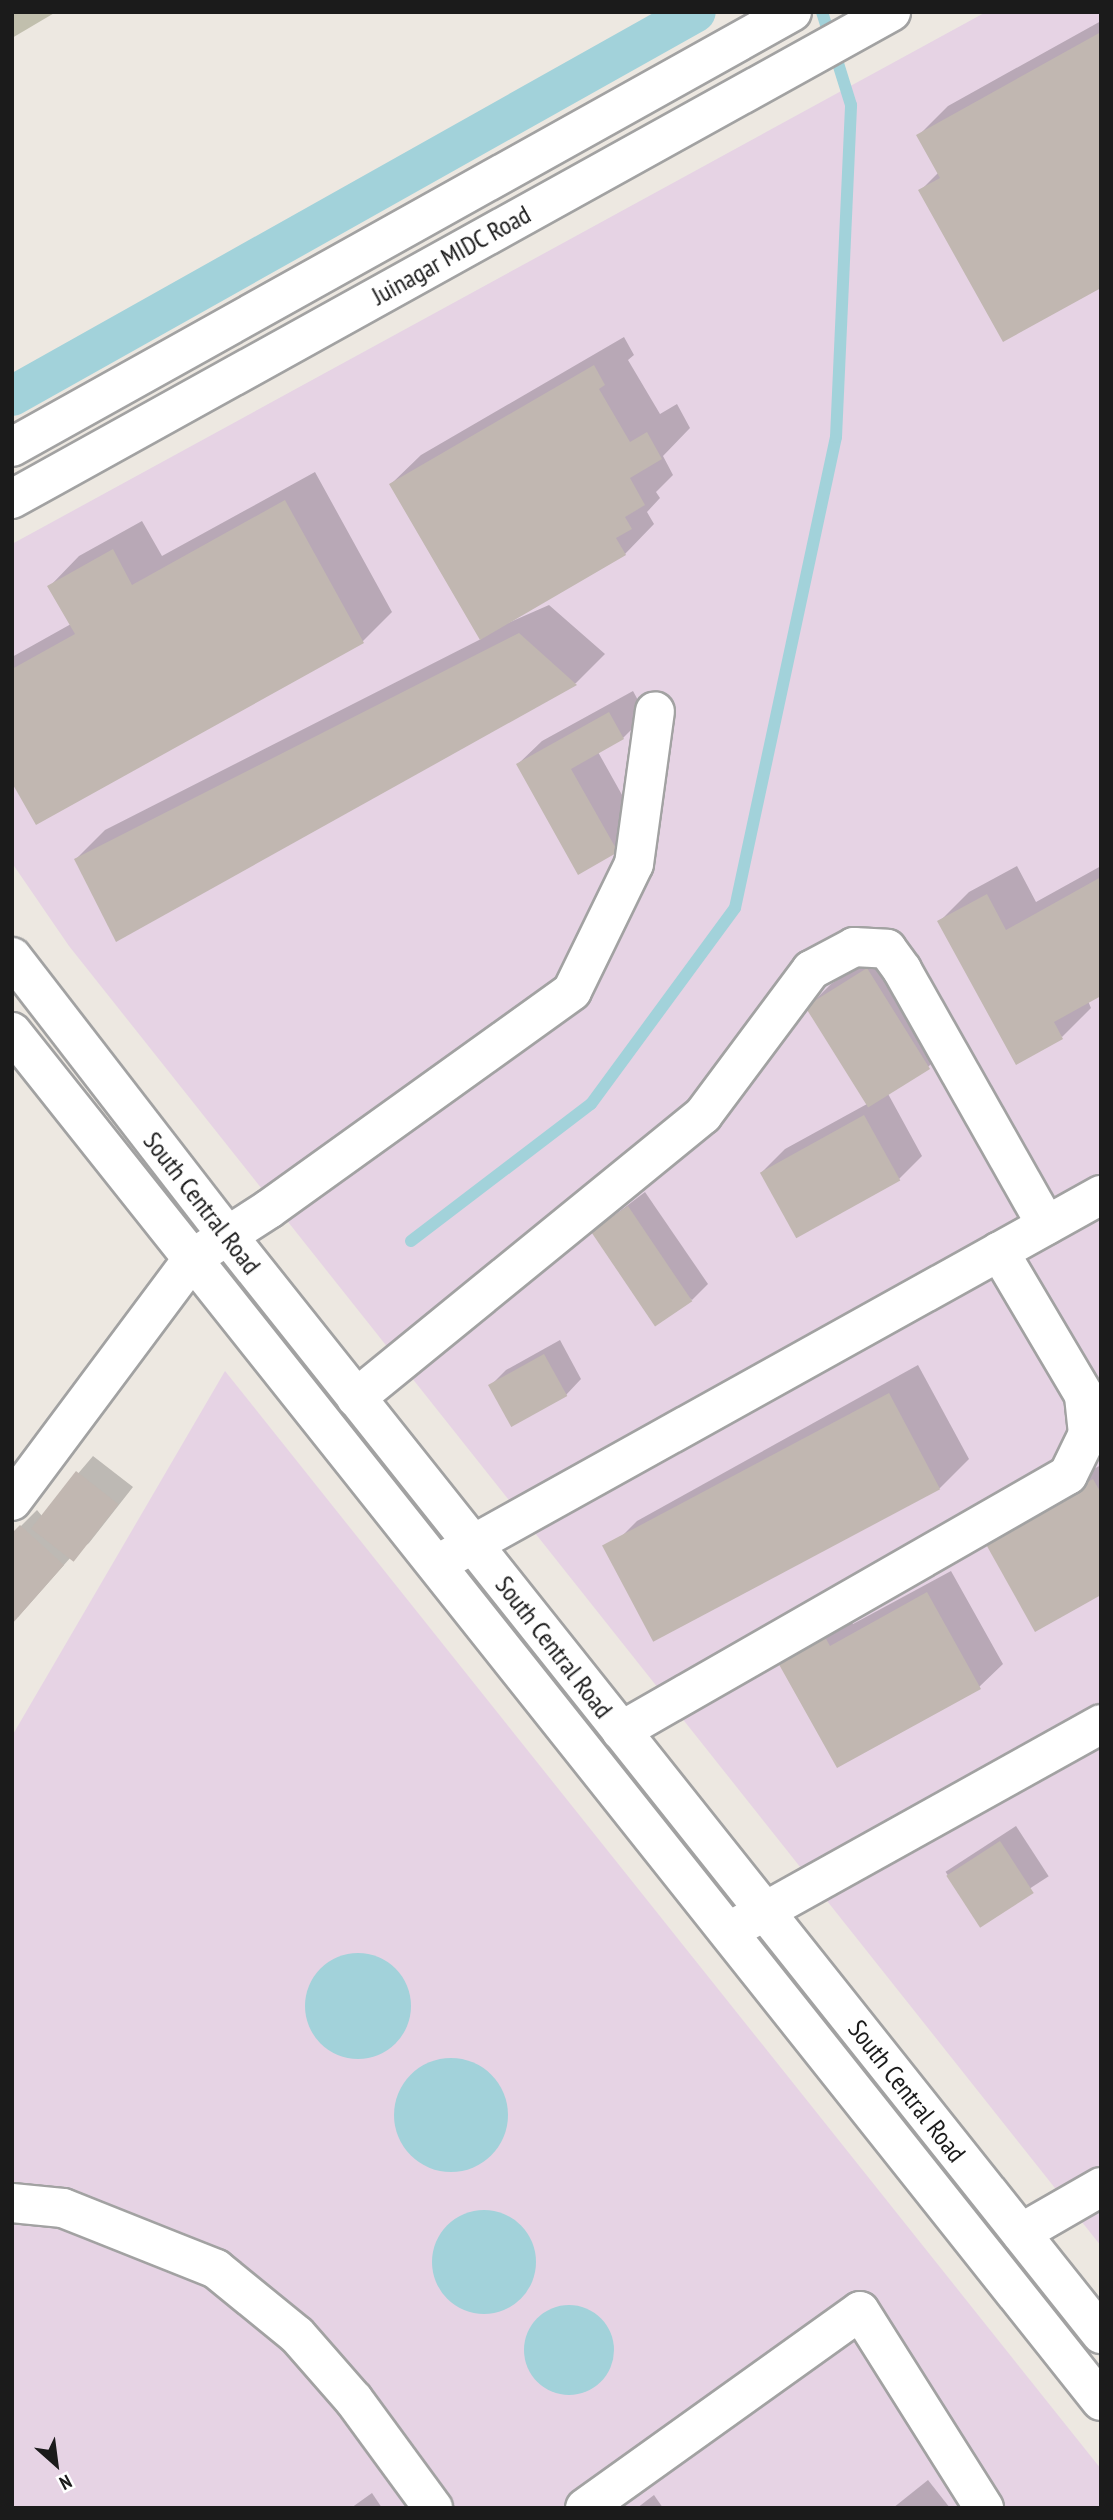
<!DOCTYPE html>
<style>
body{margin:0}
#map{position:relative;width:1113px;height:2520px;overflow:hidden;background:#ede8e1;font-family:"PT Sans Narrow",sans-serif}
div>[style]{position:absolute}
.industrial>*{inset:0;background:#e6d3e4}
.construction>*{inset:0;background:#c1bfad}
.water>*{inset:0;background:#a2d2da}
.round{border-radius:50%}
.shadow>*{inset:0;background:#0003;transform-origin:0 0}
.stream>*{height:12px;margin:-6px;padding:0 6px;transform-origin:6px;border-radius:6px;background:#a2d2da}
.canal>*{height:40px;margin:-20px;padding:0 20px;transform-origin:20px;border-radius:20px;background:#a2d2da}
.building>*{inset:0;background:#c1b7b1;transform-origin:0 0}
.roads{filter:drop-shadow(2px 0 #a2a2a2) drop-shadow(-2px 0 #a2a2a2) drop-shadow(0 2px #a2a2a2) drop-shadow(0 -2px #a2a2a2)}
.minor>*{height:38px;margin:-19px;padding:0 19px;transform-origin:19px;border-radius:19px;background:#fff}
span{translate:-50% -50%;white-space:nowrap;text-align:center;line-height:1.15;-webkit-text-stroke:6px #fff;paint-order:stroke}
.street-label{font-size:26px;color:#1b1b1b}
.frame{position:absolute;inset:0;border:14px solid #1b1b1b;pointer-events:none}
.north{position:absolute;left:21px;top:2429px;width:70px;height:70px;-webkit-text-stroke:5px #fff;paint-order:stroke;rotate:152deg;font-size:19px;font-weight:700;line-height:28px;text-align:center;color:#1b1b1b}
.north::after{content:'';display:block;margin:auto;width:24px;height:32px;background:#1b1b1b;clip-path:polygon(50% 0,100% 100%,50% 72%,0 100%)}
</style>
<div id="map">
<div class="industrial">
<div style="clip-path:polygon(986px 12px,1101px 12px,1101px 2246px,69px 946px,12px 863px,12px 544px)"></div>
<div style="clip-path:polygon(225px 1371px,1101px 2469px,1101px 2508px,12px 2508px,12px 1736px)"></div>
</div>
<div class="construction">
<div style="clip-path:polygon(12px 12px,56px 12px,12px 38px)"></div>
</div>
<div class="water">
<div class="round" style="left:305px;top:1953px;width:106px;height:106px"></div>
<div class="round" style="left:394px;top:2058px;width:114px;height:114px"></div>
<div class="round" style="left:432px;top:2210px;width:104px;height:104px"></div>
<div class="round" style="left:524px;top:2305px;width:90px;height:90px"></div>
</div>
<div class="shadow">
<div style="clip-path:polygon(1101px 21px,1101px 286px,920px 191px,939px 172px,918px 136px,948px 106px)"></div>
<div style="clip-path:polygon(624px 337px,634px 355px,628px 360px,660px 414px,677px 404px,690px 428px,663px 456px,673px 475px,656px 492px,660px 498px,647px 512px,654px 524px,625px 554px,494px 629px,549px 605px,605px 654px,576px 683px,116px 939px,76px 859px,105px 830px,481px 639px,391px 484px,421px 455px)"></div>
<div style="clip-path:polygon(315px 472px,392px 612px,363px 641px,37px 823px,12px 779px,12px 657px,71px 624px,50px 586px,79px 556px,142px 521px,162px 556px)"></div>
<div style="clip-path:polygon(633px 691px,646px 715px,623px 738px,598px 752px,640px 827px,617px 850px,518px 764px,542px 741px)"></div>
<div style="clip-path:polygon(1017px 866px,1036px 902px,1101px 866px,1101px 994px,1088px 1001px,1091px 1008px,1062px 1037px,940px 921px,969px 892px)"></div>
<div style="clip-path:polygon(891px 946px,951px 1044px,928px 1067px,887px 1092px,922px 1156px,899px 1179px,796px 1235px,762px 1172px,785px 1149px,867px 1104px,808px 1007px,831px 984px)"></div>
<div style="clip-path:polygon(645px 1192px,708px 1284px,692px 1300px,594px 1231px)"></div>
<div style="clip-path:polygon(560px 1340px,581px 1379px,566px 1395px,490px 1386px,506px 1370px)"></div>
<div style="clip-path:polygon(918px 1365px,969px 1459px,940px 1488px,608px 1550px,637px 1521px)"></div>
<div style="clip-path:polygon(93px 1456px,133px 1487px,89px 1543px,71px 1557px,18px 1617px,21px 1526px,37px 1510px,42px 1516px)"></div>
<div style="clip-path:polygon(1101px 1465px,1101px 1593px,1008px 1516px)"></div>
<div style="clip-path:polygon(951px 1571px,1003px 1664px,979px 1687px,774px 1652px,842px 1605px,853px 1624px)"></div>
<div style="left:1016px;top:1826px;width:60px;height:84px;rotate:57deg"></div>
<div style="clip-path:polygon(928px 2480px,950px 2508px,893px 2508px)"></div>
<div style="clip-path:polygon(372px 2493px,382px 2508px,351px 2508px)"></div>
<div style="clip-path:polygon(654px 2495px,663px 2508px,637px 2508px)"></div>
</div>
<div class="stream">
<div style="left:411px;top:1241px;width:226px;rotate:-37.3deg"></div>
<div style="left:591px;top:1104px;width:243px;rotate:-53.7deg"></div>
<div style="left:735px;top:908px;width:482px;rotate:-77.9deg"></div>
<div style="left:836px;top:437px;width:332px;rotate:-87.4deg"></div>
<div style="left:851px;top:105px;width:97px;rotate:-107.3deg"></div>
</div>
<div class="canal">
<div style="left:12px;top:396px;width:784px;rotate:-29.31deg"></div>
</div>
<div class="building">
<div style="clip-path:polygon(1101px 32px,1101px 288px,1003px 342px,918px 190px,940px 178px,916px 135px)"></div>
<div style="clip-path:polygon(594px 365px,605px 385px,599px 389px,630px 442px,647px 432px,662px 459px,630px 478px,645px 505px,625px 517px,632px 529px,616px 538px,626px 555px,480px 640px,389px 484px)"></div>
<div style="clip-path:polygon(285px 500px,364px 643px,36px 825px,12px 783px,12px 669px,75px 634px,47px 586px,113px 549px,132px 585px)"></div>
<div style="clip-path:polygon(519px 633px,577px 685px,116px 942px,74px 859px)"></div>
<div style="clip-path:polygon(609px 712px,624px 739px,571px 769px,618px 852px,578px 875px,516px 764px)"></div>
<div style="clip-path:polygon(1101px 877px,1101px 996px,1054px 1022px,1063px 1039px,1016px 1065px,937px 921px,987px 894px,1006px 930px)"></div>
<div style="left:867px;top:968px;width:119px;height:73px;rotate:58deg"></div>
<div style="left:864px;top:1115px;width:75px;height:119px;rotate:61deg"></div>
<div style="left:628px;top:1206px;width:115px;height:45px;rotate:56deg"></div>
<div style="left:544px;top:1354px;width:48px;height:64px;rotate:61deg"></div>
<div style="left:889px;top:1393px;width:109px;height:325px;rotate:62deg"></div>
<div style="left:76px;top:1471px;width:54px;height:73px;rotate:38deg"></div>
<div style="clip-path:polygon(1093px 1479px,1101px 1493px,1101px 1595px,1035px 1632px,983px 1539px)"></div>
<div style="clip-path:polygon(20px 1525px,64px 1565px,12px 1624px,12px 1533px)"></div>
<div style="clip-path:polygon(927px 1592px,981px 1689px,837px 1768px,772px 1652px,819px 1626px,830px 1646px)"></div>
<div style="left:1000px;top:1841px;width:62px;height:64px;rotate:57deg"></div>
</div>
<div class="roads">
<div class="minor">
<div style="left:12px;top:447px;width:893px;rotate:-29.15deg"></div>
<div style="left:12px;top:499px;width:1005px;rotate:-28.99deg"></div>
<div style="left:12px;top:957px;width:353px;rotate:52.3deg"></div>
<div style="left:228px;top:1236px;width:1403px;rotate:51.51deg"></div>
<div style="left:12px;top:1032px;width:1749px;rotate:51.5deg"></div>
<div style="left:356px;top:1398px;width:448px;rotate:-39.2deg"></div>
<div style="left:703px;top:1115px;width:181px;rotate:-53.3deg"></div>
<div style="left:811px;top:970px;width:49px;rotate:-28.1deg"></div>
<div style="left:854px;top:947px;width:33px;rotate:3deg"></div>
<div style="left:887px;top:949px;width:26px;rotate:54deg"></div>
<div style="left:902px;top:970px;width:293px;rotate:60.5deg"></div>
<div style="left:12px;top:1501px;width:303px;rotate:-53.3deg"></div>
<div style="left:193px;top:1258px;width:90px;rotate:-32.8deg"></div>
<div style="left:269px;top:1209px;width:373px;rotate:-35.7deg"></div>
<div style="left:572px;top:991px;width:141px;rotate:-64deg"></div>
<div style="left:634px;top:864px;width:154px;rotate:-82.2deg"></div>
<div style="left:450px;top:1557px;width:745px;rotate:-29.08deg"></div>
<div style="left:621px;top:1731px;width:515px;rotate:-29.8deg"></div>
<div style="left:1068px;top:1475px;width:46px;rotate:-64deg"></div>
<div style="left:1088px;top:1434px;width:39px;rotate:-96deg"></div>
<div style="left:1084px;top:1395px;width:167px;rotate:-120.6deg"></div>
<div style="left:742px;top:1924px;width:411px;rotate:-29.1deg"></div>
<div style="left:12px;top:2203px;width:51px;rotate:5.6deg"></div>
<div style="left:63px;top:2208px;width:165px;rotate:21.7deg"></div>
<div style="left:216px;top:2269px;width:104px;rotate:39.2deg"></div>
<div style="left:297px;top:2335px;width:86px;rotate:48.8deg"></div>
<div style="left:354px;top:2400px;width:134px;rotate:53.8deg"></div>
<div style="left:1021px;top:2233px;width:92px;rotate:-29.9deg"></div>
<div style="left:585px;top:2508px;width:338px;rotate:-35.6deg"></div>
<div style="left:860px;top:2311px;width:233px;rotate:57.8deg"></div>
</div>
</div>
<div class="street-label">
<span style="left:451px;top:255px;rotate:-29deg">Juinagar MIDC Road</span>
<span style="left:202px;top:1203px;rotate:52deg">South Central Road</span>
<span style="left:554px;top:1647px;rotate:52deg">South Central Road</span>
<span style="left:907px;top:2091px;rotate:52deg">South Central Road</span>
</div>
<div class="frame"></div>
<div class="north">N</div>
</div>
